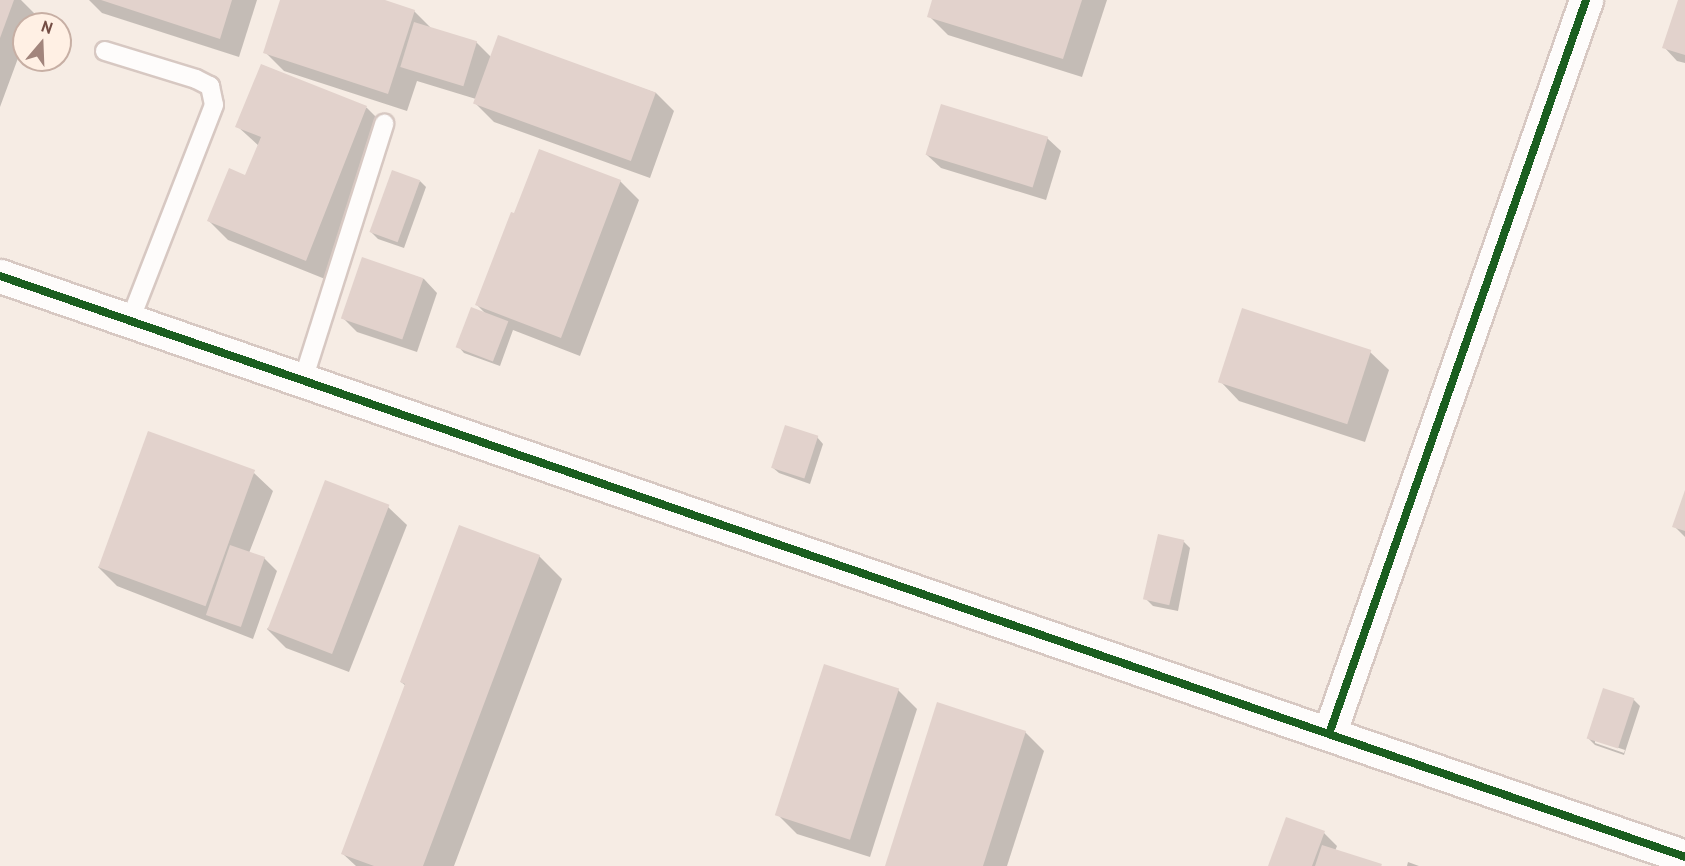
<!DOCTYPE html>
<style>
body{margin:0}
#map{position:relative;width:1685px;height:866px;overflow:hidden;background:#f6ece4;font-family:"PT Sans",sans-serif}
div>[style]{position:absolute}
.shadow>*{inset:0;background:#0003}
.building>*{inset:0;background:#e2d2cc;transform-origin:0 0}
.roads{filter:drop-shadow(2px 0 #d7c8c2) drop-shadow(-2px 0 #d7c8c2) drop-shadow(0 2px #d7c8c2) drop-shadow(0 -2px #d7c8c2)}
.lane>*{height:18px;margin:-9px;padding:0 9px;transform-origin:9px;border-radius:9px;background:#fefcfb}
.street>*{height:33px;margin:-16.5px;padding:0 16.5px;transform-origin:16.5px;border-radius:16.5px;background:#fefcfb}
.cycleway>*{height:8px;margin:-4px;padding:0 4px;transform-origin:4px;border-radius:4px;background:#1b5e20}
span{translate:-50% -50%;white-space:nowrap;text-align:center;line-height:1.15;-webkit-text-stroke:4.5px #fff0e4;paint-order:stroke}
.north{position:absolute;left:12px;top:12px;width:60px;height:60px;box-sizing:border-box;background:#fff0e4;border:2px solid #c7afa4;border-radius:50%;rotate:19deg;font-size:16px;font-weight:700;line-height:24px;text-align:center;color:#744d44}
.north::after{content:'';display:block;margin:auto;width:21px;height:27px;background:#a2857c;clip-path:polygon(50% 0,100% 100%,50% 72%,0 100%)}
</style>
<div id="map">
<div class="shadow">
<div style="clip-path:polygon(0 0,21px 0,34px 13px,31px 24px,24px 24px,24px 42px,0 107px)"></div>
<div style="clip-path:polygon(89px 0,257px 0,239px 57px,102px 13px)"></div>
<div style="clip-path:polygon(282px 0,380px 0,414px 11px,432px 29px,476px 42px,492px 58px,499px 37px,656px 93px,674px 111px,650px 178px,494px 122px,475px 103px,476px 99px,417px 81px,407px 111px,284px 71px,265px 52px)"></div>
<div style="clip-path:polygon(934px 0,1107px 0,1082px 77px,948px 35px,929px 16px)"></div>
<div style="clip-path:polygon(1679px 0,1685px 0,1685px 63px,1677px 61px,1664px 47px)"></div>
<div style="clip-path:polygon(262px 65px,367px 108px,385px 126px,325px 279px,228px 240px,209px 221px,246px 177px,259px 146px,237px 126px)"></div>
<div style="clip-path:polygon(1047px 138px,1061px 151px,1046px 200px,941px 168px,927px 155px)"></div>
<div style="clip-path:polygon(420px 181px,426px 187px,404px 248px,378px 239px,371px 232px)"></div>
<div style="clip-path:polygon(620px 181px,639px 200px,580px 356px,513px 330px,500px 366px,464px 353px,458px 346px,486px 314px,477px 305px)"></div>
<div style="clip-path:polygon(363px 259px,424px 279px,437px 293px,417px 352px,357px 332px,344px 319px)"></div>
<div style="clip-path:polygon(1370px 352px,1389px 370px,1365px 442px,1239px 401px,1221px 382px)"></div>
<div style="clip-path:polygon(817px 437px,823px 444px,810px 484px,779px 473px,772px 467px)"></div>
<div style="clip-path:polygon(254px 473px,273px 491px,249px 553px,264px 558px,277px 571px,253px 639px,117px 586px,98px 567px)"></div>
<div style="clip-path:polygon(1685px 494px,1685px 537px,1674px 526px)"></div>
<div style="clip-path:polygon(388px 507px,407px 525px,349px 672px,286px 648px,267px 629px)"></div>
<div style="clip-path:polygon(1160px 536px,1184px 542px,1190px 548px,1178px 611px,1153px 606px,1147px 600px)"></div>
<div style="clip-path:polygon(539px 556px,562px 579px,454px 866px,356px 866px,343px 854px,406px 686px,401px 682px)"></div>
<div style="clip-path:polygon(898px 690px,917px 709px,870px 857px,797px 834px,778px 815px)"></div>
<div style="clip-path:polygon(evenodd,1633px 699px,1640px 706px,1624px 755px,1595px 745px,1589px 739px,1633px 699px,1595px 740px,1625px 750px,1624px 753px,1595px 743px,1595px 740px)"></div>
<div style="clip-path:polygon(1025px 732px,1044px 751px,1007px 866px,887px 866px)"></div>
<div style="clip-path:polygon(1324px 833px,1337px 846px,1335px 851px,1382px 866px,1269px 866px)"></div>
<div style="clip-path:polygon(1408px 862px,1419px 866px,1407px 866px)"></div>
</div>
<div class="building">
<div style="clip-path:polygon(0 0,14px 0,0 38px)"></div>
<div style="clip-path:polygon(101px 0,232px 0,220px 39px)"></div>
<div style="clip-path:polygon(280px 0,385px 0,415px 10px,388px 94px,263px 53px)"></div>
<div style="clip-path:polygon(932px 0,1082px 0,1063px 59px,927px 17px)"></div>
<div style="clip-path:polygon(1678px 0,1685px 0,1685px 55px,1662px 48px)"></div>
<div style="left:414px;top:22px;width:66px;height:47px;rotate:17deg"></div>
<div style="left:498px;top:35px;width:168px;height:73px;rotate:20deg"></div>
<div style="clip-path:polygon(261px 64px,367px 106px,306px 261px,207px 221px,229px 168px,245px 175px,261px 137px,235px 127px)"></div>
<div style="left:941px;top:104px;width:112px;height:53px;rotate:17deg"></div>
<div style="clip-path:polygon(539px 149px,621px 180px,561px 338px,475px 305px,511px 212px,514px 213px)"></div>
<div style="left:392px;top:170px;width:30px;height:66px;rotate:20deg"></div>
<div style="left:362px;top:257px;width:65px;height:65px;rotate:19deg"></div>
<div style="left:471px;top:307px;width:40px;height:43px;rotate:21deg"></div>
<div style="left:1242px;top:308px;width:136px;height:78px;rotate:18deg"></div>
<div style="left:785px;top:425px;width:35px;height:45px;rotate:18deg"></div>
<div style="left:148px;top:431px;width:114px;height:145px;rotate:20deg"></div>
<div style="left:325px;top:480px;width:69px;height:160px;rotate:21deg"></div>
<div style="clip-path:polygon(1685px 490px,1685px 531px,1672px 527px)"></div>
<div style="clip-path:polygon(459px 525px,540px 555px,423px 866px,374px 866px,341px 854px,405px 684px,400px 682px)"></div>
<div style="left:1158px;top:534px;width:27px;height:67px;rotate:13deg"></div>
<div style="left:230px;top:545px;width:37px;height:74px;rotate:19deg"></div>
<div style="left:824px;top:664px;width:79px;height:159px;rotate:18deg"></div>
<div style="left:1603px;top:688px;width:33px;height:53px;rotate:18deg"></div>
<div style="clip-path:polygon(937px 702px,1026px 731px,983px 866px,885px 866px)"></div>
<div style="clip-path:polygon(1286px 817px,1325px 831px,1312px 866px,1268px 866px)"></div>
<div style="clip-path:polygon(1322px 845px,1382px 864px,1381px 866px,1315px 866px)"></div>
</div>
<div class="roads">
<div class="lane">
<div style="left:105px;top:51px;width:95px;rotate:17.1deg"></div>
<div style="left:196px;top:79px;width:16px;rotate:27deg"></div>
<div style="left:210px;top:86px;width:19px;rotate:78deg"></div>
<div style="left:214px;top:105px;width:232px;rotate:111.3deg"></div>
<div style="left:303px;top:380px;width:269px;rotate:-72.4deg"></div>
</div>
<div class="street">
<div style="left:0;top:276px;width:1782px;rotate:19.02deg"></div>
<div style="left:1329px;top:734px;width:778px;rotate:-70.7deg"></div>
</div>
</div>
<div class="cycleway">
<div style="left:0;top:276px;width:1782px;rotate:19.02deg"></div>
<div style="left:1329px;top:734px;width:778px;rotate:-70.7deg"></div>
</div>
<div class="north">N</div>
</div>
